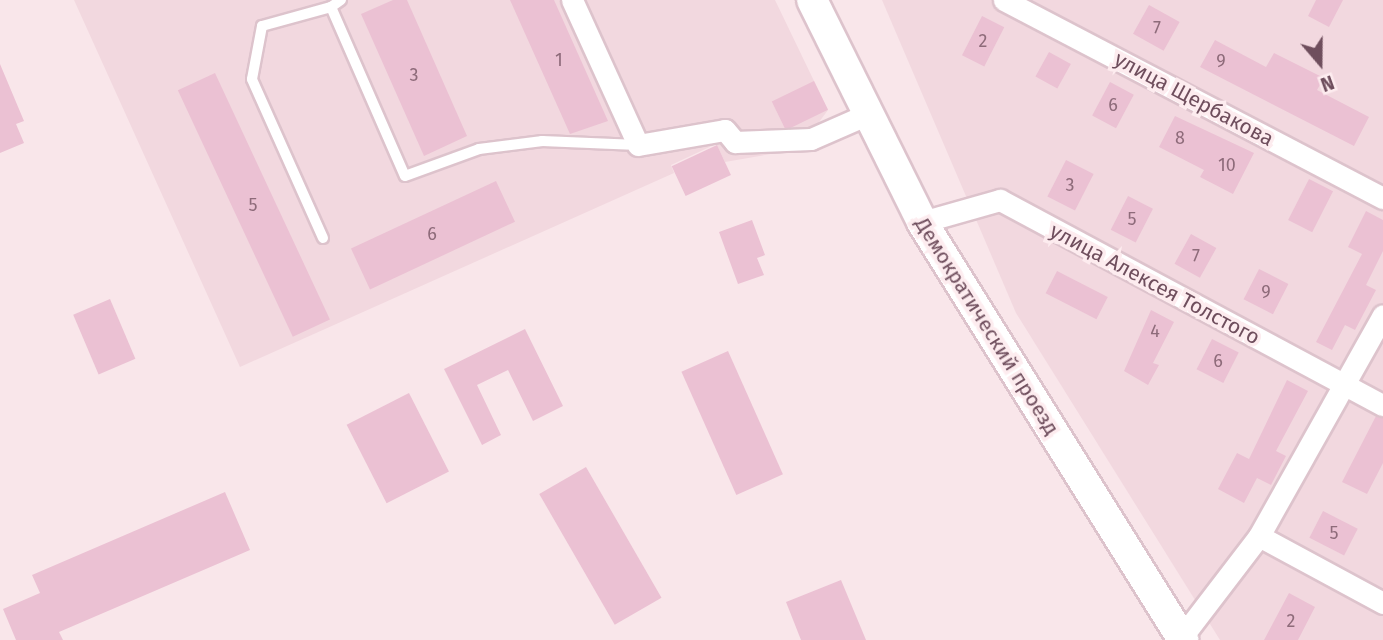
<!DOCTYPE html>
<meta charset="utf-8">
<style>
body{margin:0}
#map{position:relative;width:1383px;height:640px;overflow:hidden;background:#f9e6ea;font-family:"Fira Sans",sans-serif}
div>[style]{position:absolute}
.residential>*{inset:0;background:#f2d8df}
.building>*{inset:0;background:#ebc1d3;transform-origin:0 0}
.roads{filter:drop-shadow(2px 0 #ddc3cc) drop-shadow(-2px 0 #ddc3cc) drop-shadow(0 2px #ddc3cc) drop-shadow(0 -2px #ddc3cc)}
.service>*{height:10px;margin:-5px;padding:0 5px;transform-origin:5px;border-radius:5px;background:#fff}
.minor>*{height:21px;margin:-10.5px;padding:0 10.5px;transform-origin:10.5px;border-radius:10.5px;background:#fff}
.secondary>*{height:30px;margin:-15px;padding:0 15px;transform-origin:15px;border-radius:15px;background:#fff}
span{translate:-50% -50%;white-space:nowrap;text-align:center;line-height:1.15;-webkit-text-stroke:7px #fdecef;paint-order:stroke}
.number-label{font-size:18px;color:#8e6b7a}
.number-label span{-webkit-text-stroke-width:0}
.street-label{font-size:21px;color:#6f4e5d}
.north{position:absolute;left:1285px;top:28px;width:70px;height:70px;-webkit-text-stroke:5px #fdecef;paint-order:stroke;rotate:160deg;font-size:19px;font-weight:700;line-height:28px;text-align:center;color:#6f4e5d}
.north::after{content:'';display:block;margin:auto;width:24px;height:32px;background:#6f4e5d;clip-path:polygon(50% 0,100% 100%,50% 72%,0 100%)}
</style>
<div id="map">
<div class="residential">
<div style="clip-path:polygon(74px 0,775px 0,828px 110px,799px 149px,725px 162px,716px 144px,671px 165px,674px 173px,240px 367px)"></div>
<div style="clip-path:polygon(882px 0,1383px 0,1383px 640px,1220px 640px,1016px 313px)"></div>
</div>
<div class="building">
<div style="clip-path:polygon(393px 0,407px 0,467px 136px,424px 156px,361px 14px)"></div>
<div style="clip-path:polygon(510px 0,554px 0,608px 121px,570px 134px)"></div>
<div style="clip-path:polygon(1316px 0,1343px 0,1329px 27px,1308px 16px)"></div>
<div style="left:1149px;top:5px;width:35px;height:33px;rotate:29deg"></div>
<div style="left:982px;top:16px;width:25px;height:44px;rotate:27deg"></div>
<div style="clip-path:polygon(1215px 40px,1266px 67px,1274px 53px,1324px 78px,1317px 90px,1369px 117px,1354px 146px,1200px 67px)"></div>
<div style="left:1049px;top:52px;width:25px;height:28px;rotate:29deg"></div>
<div style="clip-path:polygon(0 64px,24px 121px,16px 124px,24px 143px,0 153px)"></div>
<div style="left:215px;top:73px;width:272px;height:41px;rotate:65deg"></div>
<div style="left:814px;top:81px;width:32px;height:47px;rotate:64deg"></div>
<div style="left:1110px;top:82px;width:27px;height:38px;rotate:28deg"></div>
<div style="clip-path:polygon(1175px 116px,1254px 153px,1233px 194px,1200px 177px,1204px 170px,1159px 147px)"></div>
<div style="left:717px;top:145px;width:33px;height:50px;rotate:65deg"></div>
<div style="left:1066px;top:160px;width:31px;height:41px;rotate:27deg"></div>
<div style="left:1309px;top:179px;width:27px;height:46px;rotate:27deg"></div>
<div style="left:496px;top:181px;width:45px;height:160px;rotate:65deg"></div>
<div style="left:1128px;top:196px;width:28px;height:38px;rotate:27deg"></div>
<div style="clip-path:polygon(1366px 211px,1383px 220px,1383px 251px,1366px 285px,1376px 290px,1355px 330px,1345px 325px,1332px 350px,1316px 342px,1362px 254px,1348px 247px)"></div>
<div style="clip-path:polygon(752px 220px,765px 255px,757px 258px,764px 275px,738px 284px,719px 232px)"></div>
<div style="left:1191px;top:234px;width:29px;height:34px;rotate:29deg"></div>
<div style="left:1259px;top:269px;width:33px;height:34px;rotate:27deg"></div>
<div style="left:1057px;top:271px;width:57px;height:25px;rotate:27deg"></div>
<div style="left:110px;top:299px;width:65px;height:40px;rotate:67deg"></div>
<div style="clip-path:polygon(1151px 310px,1174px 322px,1153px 363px,1159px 365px,1148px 385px,1124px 371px)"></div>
<div style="clip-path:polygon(525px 329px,563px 406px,533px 421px,508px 370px,477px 385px,501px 435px,482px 445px,444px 369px)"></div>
<div style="left:1212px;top:339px;width:30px;height:34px;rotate:27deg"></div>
<div style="left:728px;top:351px;width:135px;height:51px;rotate:66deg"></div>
<div style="clip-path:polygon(1287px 380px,1308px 391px,1276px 451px,1286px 456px,1271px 485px,1257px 478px,1244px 503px,1218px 489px,1237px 453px,1249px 459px)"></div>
<div style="left:409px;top:393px;width:88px;height:70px;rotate:63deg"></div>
<div style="clip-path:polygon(1376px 416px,1383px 418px,1383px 463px,1367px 494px,1342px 482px)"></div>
<div style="left:586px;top:467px;width:151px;height:54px;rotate:60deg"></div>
<div style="clip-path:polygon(225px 492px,250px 550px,59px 632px,63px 640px,16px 640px,3px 609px,40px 593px,32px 575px)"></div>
<div style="left:1323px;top:511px;width:39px;height:30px;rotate:27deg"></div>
<div style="clip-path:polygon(841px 580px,866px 640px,801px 640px,786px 602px)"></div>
<div style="clip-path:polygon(1289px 593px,1315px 607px,1298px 640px,1264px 640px)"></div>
</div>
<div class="roads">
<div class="service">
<div style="left:341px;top:0;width:12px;rotate:145deg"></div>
<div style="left:331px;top:7px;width:184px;rotate:66.4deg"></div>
<div style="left:405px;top:176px;width:79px;rotate:-20deg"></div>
<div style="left:479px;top:149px;width:64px;rotate:-7.2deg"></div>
<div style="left:542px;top:141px;width:96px;rotate:2.4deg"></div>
<div style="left:323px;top:238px;width:174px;rotate:-114.1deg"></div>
<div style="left:252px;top:79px;width:54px;rotate:-79.3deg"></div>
<div style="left:262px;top:26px;width:72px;rotate:-15.4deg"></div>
</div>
<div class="minor">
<div style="left:572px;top:0;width:159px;rotate:65.5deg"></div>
<div style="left:638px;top:145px;width:88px;rotate:-9.8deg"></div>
<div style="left:725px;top:130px;width:16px;rotate:50deg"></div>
<div style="left:735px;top:142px;width:76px;rotate:-2.3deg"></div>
<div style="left:811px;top:139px;width:62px;rotate:-23.7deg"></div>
<div style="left:1004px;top:0;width:428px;rotate:27.6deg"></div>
<div style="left:922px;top:222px;width:81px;rotate:-15.8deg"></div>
<div style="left:1000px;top:200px;width:434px;rotate:28.2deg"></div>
<div style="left:1259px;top:536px;width:141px;rotate:28.4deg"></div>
<div style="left:1181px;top:638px;width:128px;rotate:-52.6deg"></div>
<div style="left:1259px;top:536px;width:253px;rotate:-60.7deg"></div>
</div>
<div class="secondary">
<div style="left:812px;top:0;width:248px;rotate:63.6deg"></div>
<div style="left:922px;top:222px;width:493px;rotate:58deg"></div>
</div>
</div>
<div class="number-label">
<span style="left:1157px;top:28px">7</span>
<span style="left:983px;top:41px">2</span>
<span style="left:559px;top:60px">1</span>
<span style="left:1221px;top:61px">9</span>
<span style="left:414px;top:75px">3</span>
<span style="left:1113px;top:105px">6</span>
<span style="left:1180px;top:138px">8</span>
<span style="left:1227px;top:165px">10</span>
<span style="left:1070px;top:185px">3</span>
<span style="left:253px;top:205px">5</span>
<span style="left:1132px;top:219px">5</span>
<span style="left:432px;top:234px">6</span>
<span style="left:1196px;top:256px">7</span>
<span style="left:1266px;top:292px">9</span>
<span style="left:1155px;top:331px">4</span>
<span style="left:1218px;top:361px">6</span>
<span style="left:1334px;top:533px">5</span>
<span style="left:1291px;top:621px">2</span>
</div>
<div class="street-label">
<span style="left:1194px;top:99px;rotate:28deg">улица Щербакова</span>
<span style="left:1155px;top:284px;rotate:28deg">улица Алексея Толстого</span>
<span style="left:987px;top:326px;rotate:58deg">Демократический проезд</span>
</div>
<div class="north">N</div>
</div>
